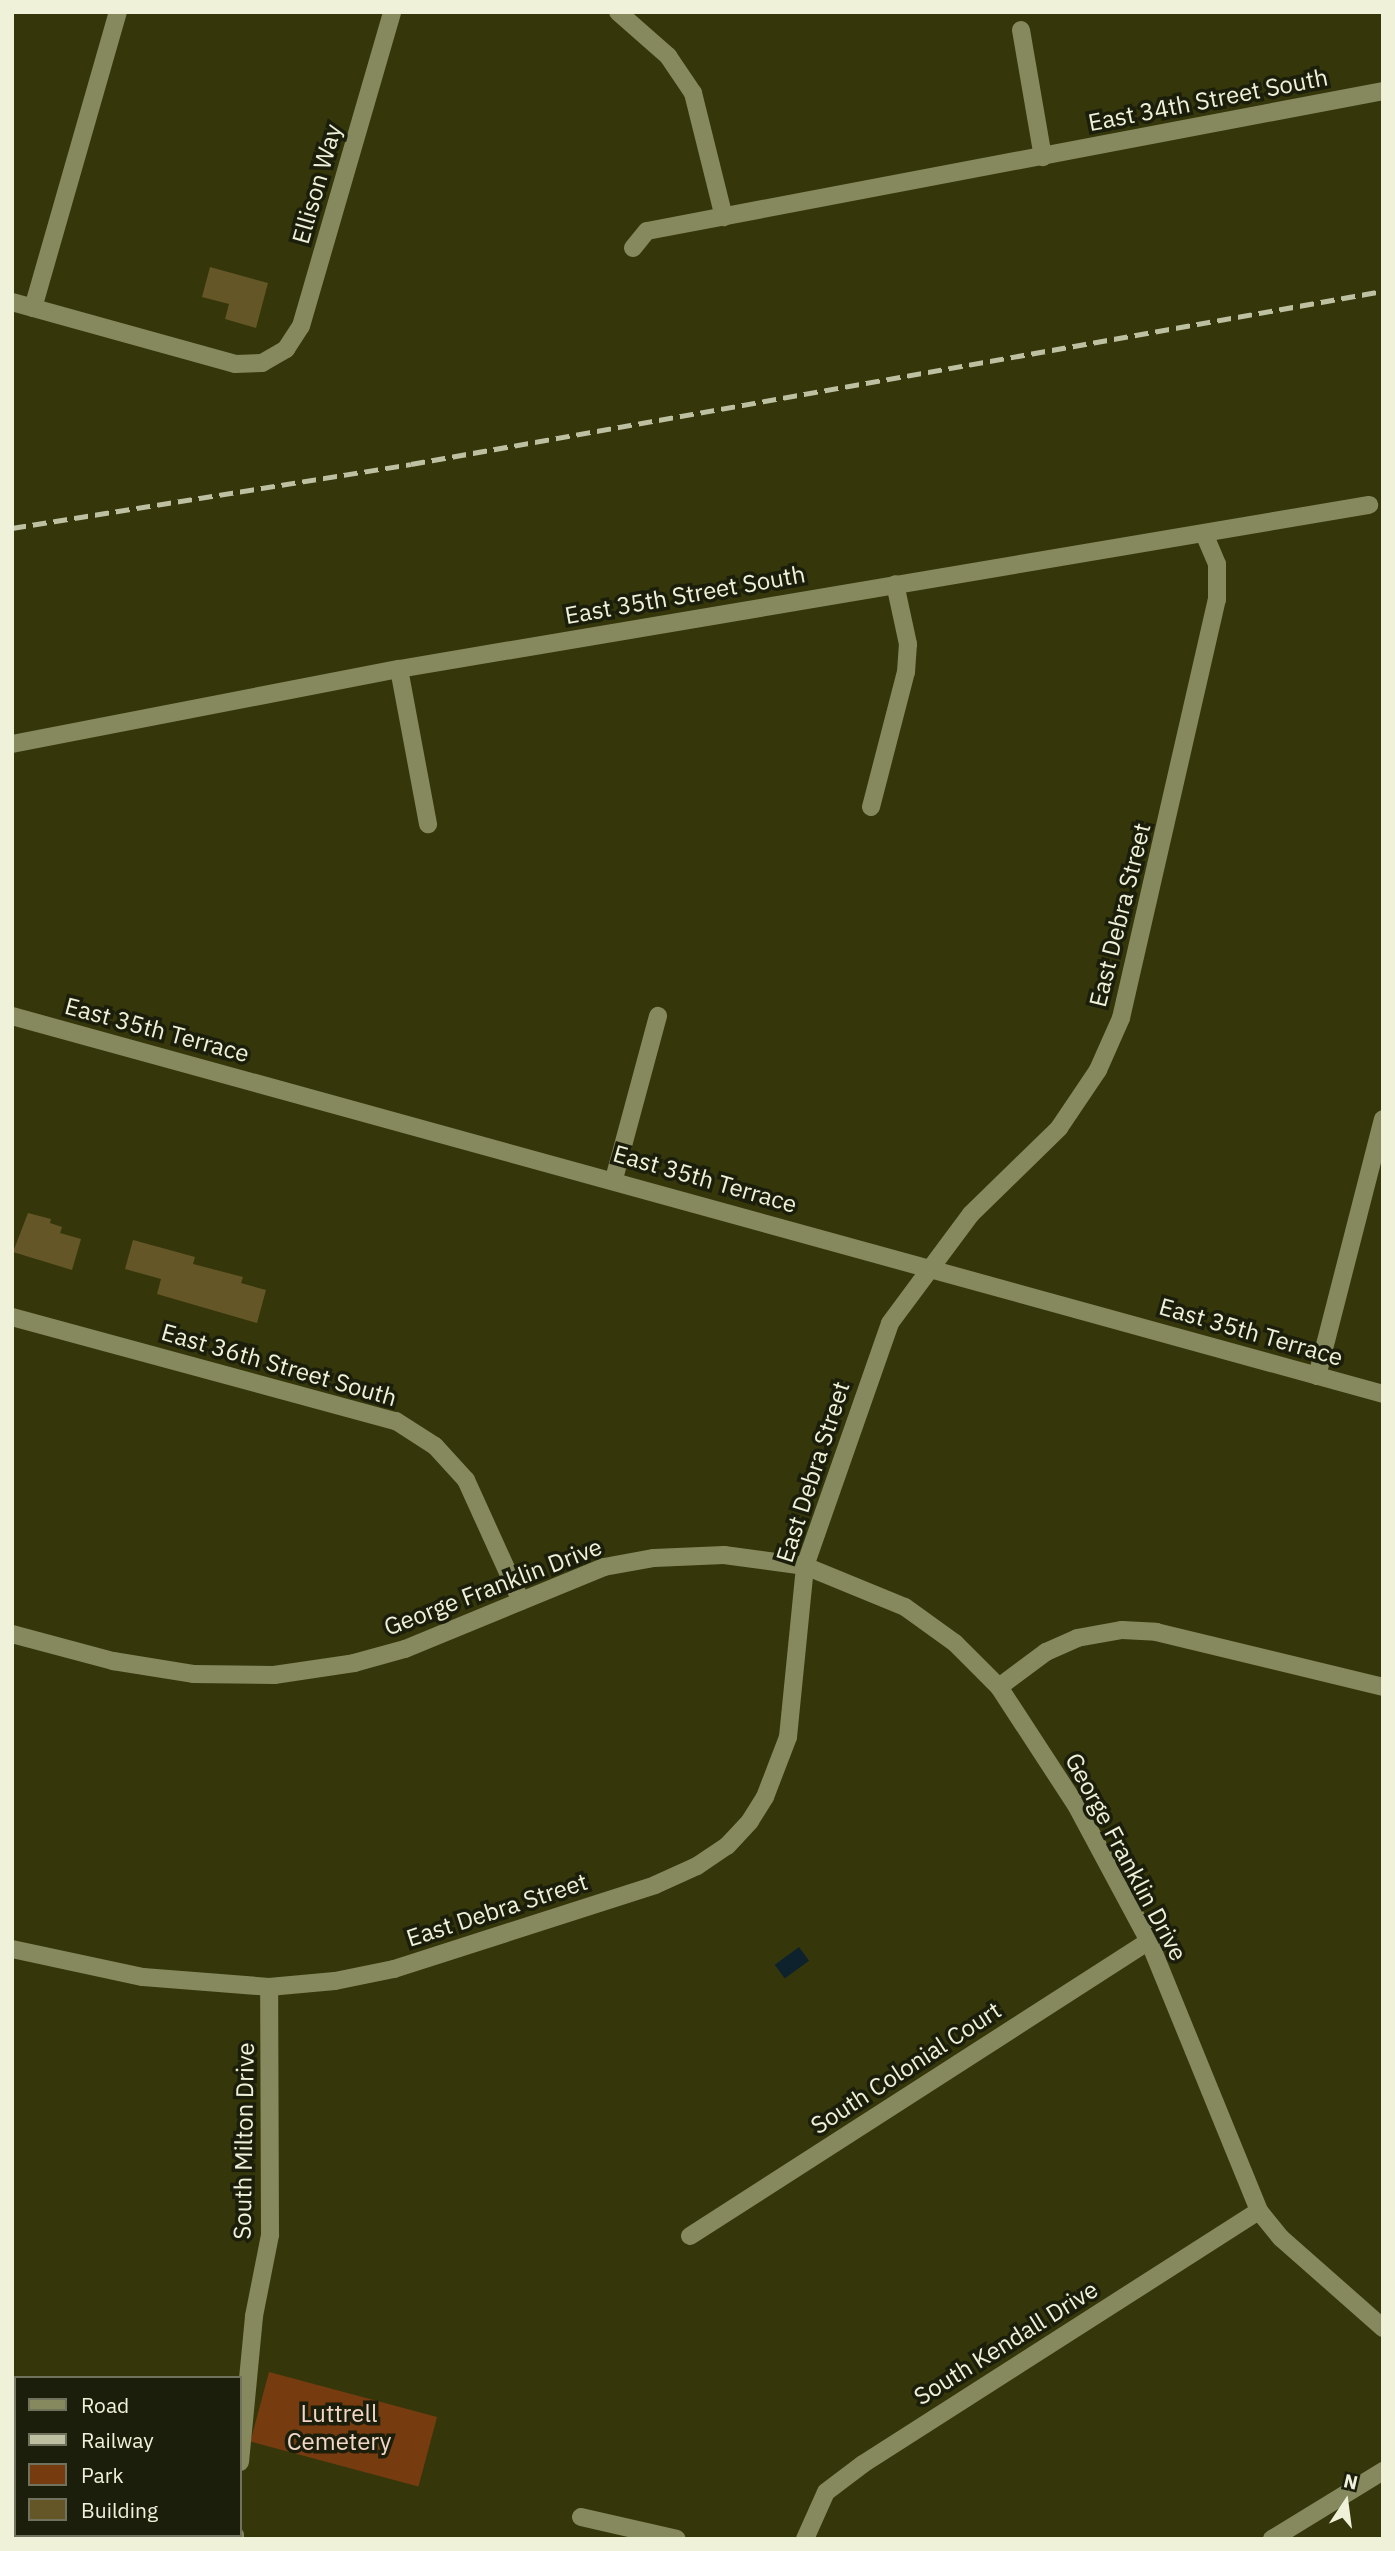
<!DOCTYPE html>
<style>
body{margin:0}
#map{position:relative;width:1395px;height:2551px;overflow:hidden;background:#35370b;font-family:"IBM Plex Sans",sans-serif}
div>[style]{position:absolute}
.green>*{inset:0;background:#763c10;transform-origin:0 0}
.water>*{inset:0;background:#0d222d;transform-origin:0 0}
.building>*{inset:0;background:#645627}
.street>*{height:18px;margin:-9px;padding:0 9px;transform-origin:9px;border-radius:9px;background:#86895d}
.rail>*{height:5px;margin-top:-2.5px;transform-origin:0;background:repeating-linear-gradient(90deg,#bec0a2 0 14px,transparent 0 21px)}
span{translate:-50% -50%;white-space:nowrap;text-align:center;line-height:1.15;-webkit-text-stroke:7px #1c1e0c;paint-order:stroke}
.street-label{font-size:24px;color:#eff1d9}
.park-label{font-size:24px;color:#f3d6c5}
.frame{position:absolute;inset:0;border:14px solid #eff1d9;pointer-events:none}
.legend{position:absolute;left:14px;top:2376px;width:228px;height:161px;box-sizing:border-box;background:#1c1e0c;border:2px solid #70725e;margin:0;padding:9px 12px;list-style:none;font-size:21px;color:#eff1d9}
.legend li{display:flex;align-items:center;gap:14px;height:35px}
.legend b{width:35px;border:2px solid #70725e}
.north{position:absolute;left:1311px;top:2467px;width:70px;height:70px;-webkit-text-stroke:5px #1c1e0c;paint-order:stroke;rotate:13deg;font-size:19px;font-weight:700;line-height:28px;text-align:center;color:#eff1d9}
.north::after{content:'';display:block;margin:auto;width:24px;height:32px;background:#eff1d9;clip-path:polygon(50% 0,100% 100%,50% 72%,0 100%)}
</style>
<div id="map">
<div class="green">
<div style="left:269px;top:2372px;width:174px;height:72px;rotate:15deg"></div>
</div>
<div class="water">
<div style="left:799px;top:1947px;width:17px;height:30px;rotate:54deg"></div>
</div>
<div class="building">
<div style="clip-path:polygon(210px 267px,268px 283px,256px 328px,225px 319px,229px 304px,202px 297px)"></div>
<div style="clip-path:polygon(28px 1213px,51px 1219px,50px 1223px,62px 1227px,60px 1233px,81px 1239px,72px 1270px,13px 1252px)"></div>
<div style="clip-path:polygon(133px 1240px,195px 1257px,193px 1264px,243px 1277px,241px 1283px,266px 1290px,257px 1323px,157px 1294px,161px 1279px,125px 1269px)"></div>
</div>
<div class="street">
<div style="left:618px;top:12px;width:67px;rotate:41.3deg"></div>
<div style="left:668px;top:56px;width:45px;rotate:56deg"></div>
<div style="left:693px;top:93px;width:128px;rotate:76deg"></div>
<div style="left:1021px;top:30px;width:129px;rotate:80.2deg"></div>
<div style="left:633px;top:248px;width:22px;rotate:-51deg"></div>
<div style="left:647px;top:231px;width:749px;rotate:-10.77deg"></div>
<div style="left:12px;top:302px;width:231px;rotate:15.5deg"></div>
<div style="left:235px;top:364px;width:27px;rotate:-2deg"></div>
<div style="left:262px;top:363px;width:28px;rotate:-30deg"></div>
<div style="left:286px;top:349px;width:27px;rotate:-57deg"></div>
<div style="left:301px;top:326px;width:327px;rotate:-73.8deg"></div>
<div style="left:33px;top:308px;width:308px;rotate:-74deg"></div>
<div style="left:399px;top:669px;width:158px;rotate:79.4deg"></div>
<div style="left:12px;top:744px;width:394px;rotate:-11deg"></div>
<div style="left:399px;top:669px;width:984px;rotate:-9.6deg"></div>
<div style="left:871px;top:807px;width:139px;rotate:-75.5deg"></div>
<div style="left:906px;top:672px;width:28px;rotate:-86deg"></div>
<div style="left:908px;top:644px;width:61px;rotate:-102.2deg"></div>
<div style="left:12px;top:1016px;width:1422px;rotate:15.41deg"></div>
<div style="left:614px;top:1179px;width:169px;rotate:-74.9deg"></div>
<div style="left:12px;top:1317px;width:398px;rotate:15.2deg"></div>
<div style="left:396px;top:1421px;width:46px;rotate:32.7deg"></div>
<div style="left:435px;top:1446px;width:46px;rotate:47.6deg"></div>
<div style="left:466px;top:1480px;width:133px;rotate:65.6deg"></div>
<div style="left:1317px;top:1376px;width:265px;rotate:-75.6deg"></div>
<div style="left:12px;top:1634px;width:105px;rotate:15deg"></div>
<div style="left:113px;top:1661px;width:81px;rotate:9.2deg"></div>
<div style="left:193px;top:1674px;width:81px;rotate:0.7deg"></div>
<div style="left:274px;top:1675px;width:81px;rotate:-8.5deg"></div>
<div style="left:354px;top:1663px;width:53px;rotate:-15.4deg"></div>
<div style="left:405px;top:1649px;width:215px;rotate:-22.4deg"></div>
<div style="left:604px;top:1567px;width:51px;rotate:-10.2deg"></div>
<div style="left:654px;top:1558px;width:70px;rotate:-2.5deg"></div>
<div style="left:724px;top:1555px;width:82px;rotate:7.7deg"></div>
<div style="left:805px;top:1566px;width:108px;rotate:22.3deg"></div>
<div style="left:905px;top:1607px;width:62px;rotate:35.8deg"></div>
<div style="left:955px;top:1643px;width:62px;rotate:45deg"></div>
<div style="left:999px;top:1687px;width:141px;rotate:56.9deg"></div>
<div style="left:1076px;top:1805px;width:154px;rotate:61.8deg"></div>
<div style="left:1149px;top:1941px;width:292px;rotate:67.8deg"></div>
<div style="left:1259px;top:2211px;width:35px;rotate:51deg"></div>
<div style="left:1281px;top:2238px;width:136px;rotate:41.4deg"></div>
<div style="left:999px;top:1687px;width:59px;rotate:-36.7deg"></div>
<div style="left:1046px;top:1652px;width:34px;rotate:-24deg"></div>
<div style="left:1077px;top:1638px;width:46px;rotate:-10.1deg"></div>
<div style="left:1122px;top:1630px;width:34px;rotate:3deg"></div>
<div style="left:1156px;top:1632px;width:234px;rotate:13.6deg"></div>
<div style="left:12px;top:1949px;width:134px;rotate:12.1deg"></div>
<div style="left:143px;top:1977px;width:126px;rotate:4.5deg"></div>
<div style="left:269px;top:1987px;width:66px;rotate:-5.2deg"></div>
<div style="left:335px;top:1981px;width:60px;rotate:-11.5deg"></div>
<div style="left:394px;top:1969px;width:274px;rotate:-17.8deg"></div>
<div style="left:655px;top:1885px;width:46px;rotate:-24.3deg"></div>
<div style="left:697px;top:1866px;width:36px;rotate:-34deg"></div>
<div style="left:727px;top:1846px;width:34px;rotate:-47deg"></div>
<div style="left:750px;top:1821px;width:28px;rotate:-58deg"></div>
<div style="left:765px;top:1797px;width:64px;rotate:-69deg"></div>
<div style="left:788px;top:1737px;width:172px;rotate:-84.3deg"></div>
<div style="left:805px;top:1566px;width:257px;rotate:-70.7deg"></div>
<div style="left:890px;top:1323px;width:136px;rotate:-53.4deg"></div>
<div style="left:971px;top:1214px;width:123px;rotate:-44.3deg"></div>
<div style="left:1059px;top:1128px;width:70px;rotate:-56.1deg"></div>
<div style="left:1098px;top:1070px;width:57px;rotate:-66.1deg"></div>
<div style="left:1121px;top:1018px;width:429px;rotate:-77.1deg"></div>
<div style="left:1217px;top:600px;width:36px;rotate:-90deg"></div>
<div style="left:1217px;top:564px;width:33px;rotate:-113deg"></div>
<div style="left:690px;top:2236px;width:546px;rotate:-32.73deg"></div>
<div style="left:240px;top:2462px;width:147px;rotate:-84.5deg"></div>
<div style="left:254px;top:2316px;width:83px;rotate:-78.8deg"></div>
<div style="left:270px;top:2235px;width:248px;rotate:-90.2deg"></div>
<div style="left:581px;top:2517px;width:98px;rotate:12.9deg"></div>
<div style="left:235px;top:2535px;width:4px;rotate:90deg"></div>
<div style="left:805px;top:2539px;width:51px;rotate:-65.9deg"></div>
<div style="left:826px;top:2492px;width:46px;rotate:-37.1deg"></div>
<div style="left:863px;top:2464px;width:470px;rotate:-32.6deg"></div>
<div style="left:1272px;top:2539px;width:130px;rotate:-31.5deg"></div>
</div>
<div class="rail">
<div style="left:12px;top:528px;width:404px;rotate:-9.1deg"></div>
<div style="left:411px;top:464px;width:987px;rotate:-10.09deg"></div>
</div>
<div class="street-label">
<span style="left:1208px;top:100px;rotate:-11deg">East 34th Street South</span>
<span style="left:317px;top:184px;rotate:-74deg">Ellison Way</span>
<span style="left:685px;top:595px;rotate:-10deg">East 35th Street South</span>
<span style="left:1120px;top:915px;rotate:-76deg">East Debra Street</span>
<span style="left:157px;top:1030px;rotate:15deg">East 35th Terrace</span>
<span style="left:705px;top:1179px;rotate:16deg">East 35th Terrace</span>
<span style="left:1251px;top:1332px;rotate:16deg">East 35th Terrace</span>
<span style="left:279px;top:1365px;rotate:16deg">East 36th Street South</span>
<span style="left:813px;top:1472px;rotate:-72deg">East Debra Street</span>
<span style="left:493px;top:1587px;rotate:-21deg">George Franklin Drive</span>
<span style="left:1126px;top:1857px;rotate:62deg">George Franklin Drive</span>
<span style="left:497px;top:1910px;rotate:-18deg">East Debra Street</span>
<span style="left:906px;top:2068px;rotate:-33deg">South Colonial Court</span>
<span style="left:244px;top:2141px;rotate:-89deg">South Milton Drive</span>
<span style="left:1006px;top:2343px;rotate:-32deg">South Kendall Drive</span>
</div>
<div class="park-label">
<span style="left:339px;top:2428px">Luttrell<br>Cemetery</span>
</div>
<div class="frame"></div>
<ul class="legend">
<li><b style="height:9px;background:#86895d"></b>Road</li>
<li><b style="height:9px;background:#bec0a2"></b>Railway</li>
<li><b style="height:19px;background:#763c10"></b>Park</li>
<li><b style="height:19px;background:#645627"></b>Building</li>
</ul>
<div class="north">N</div>
</div>
